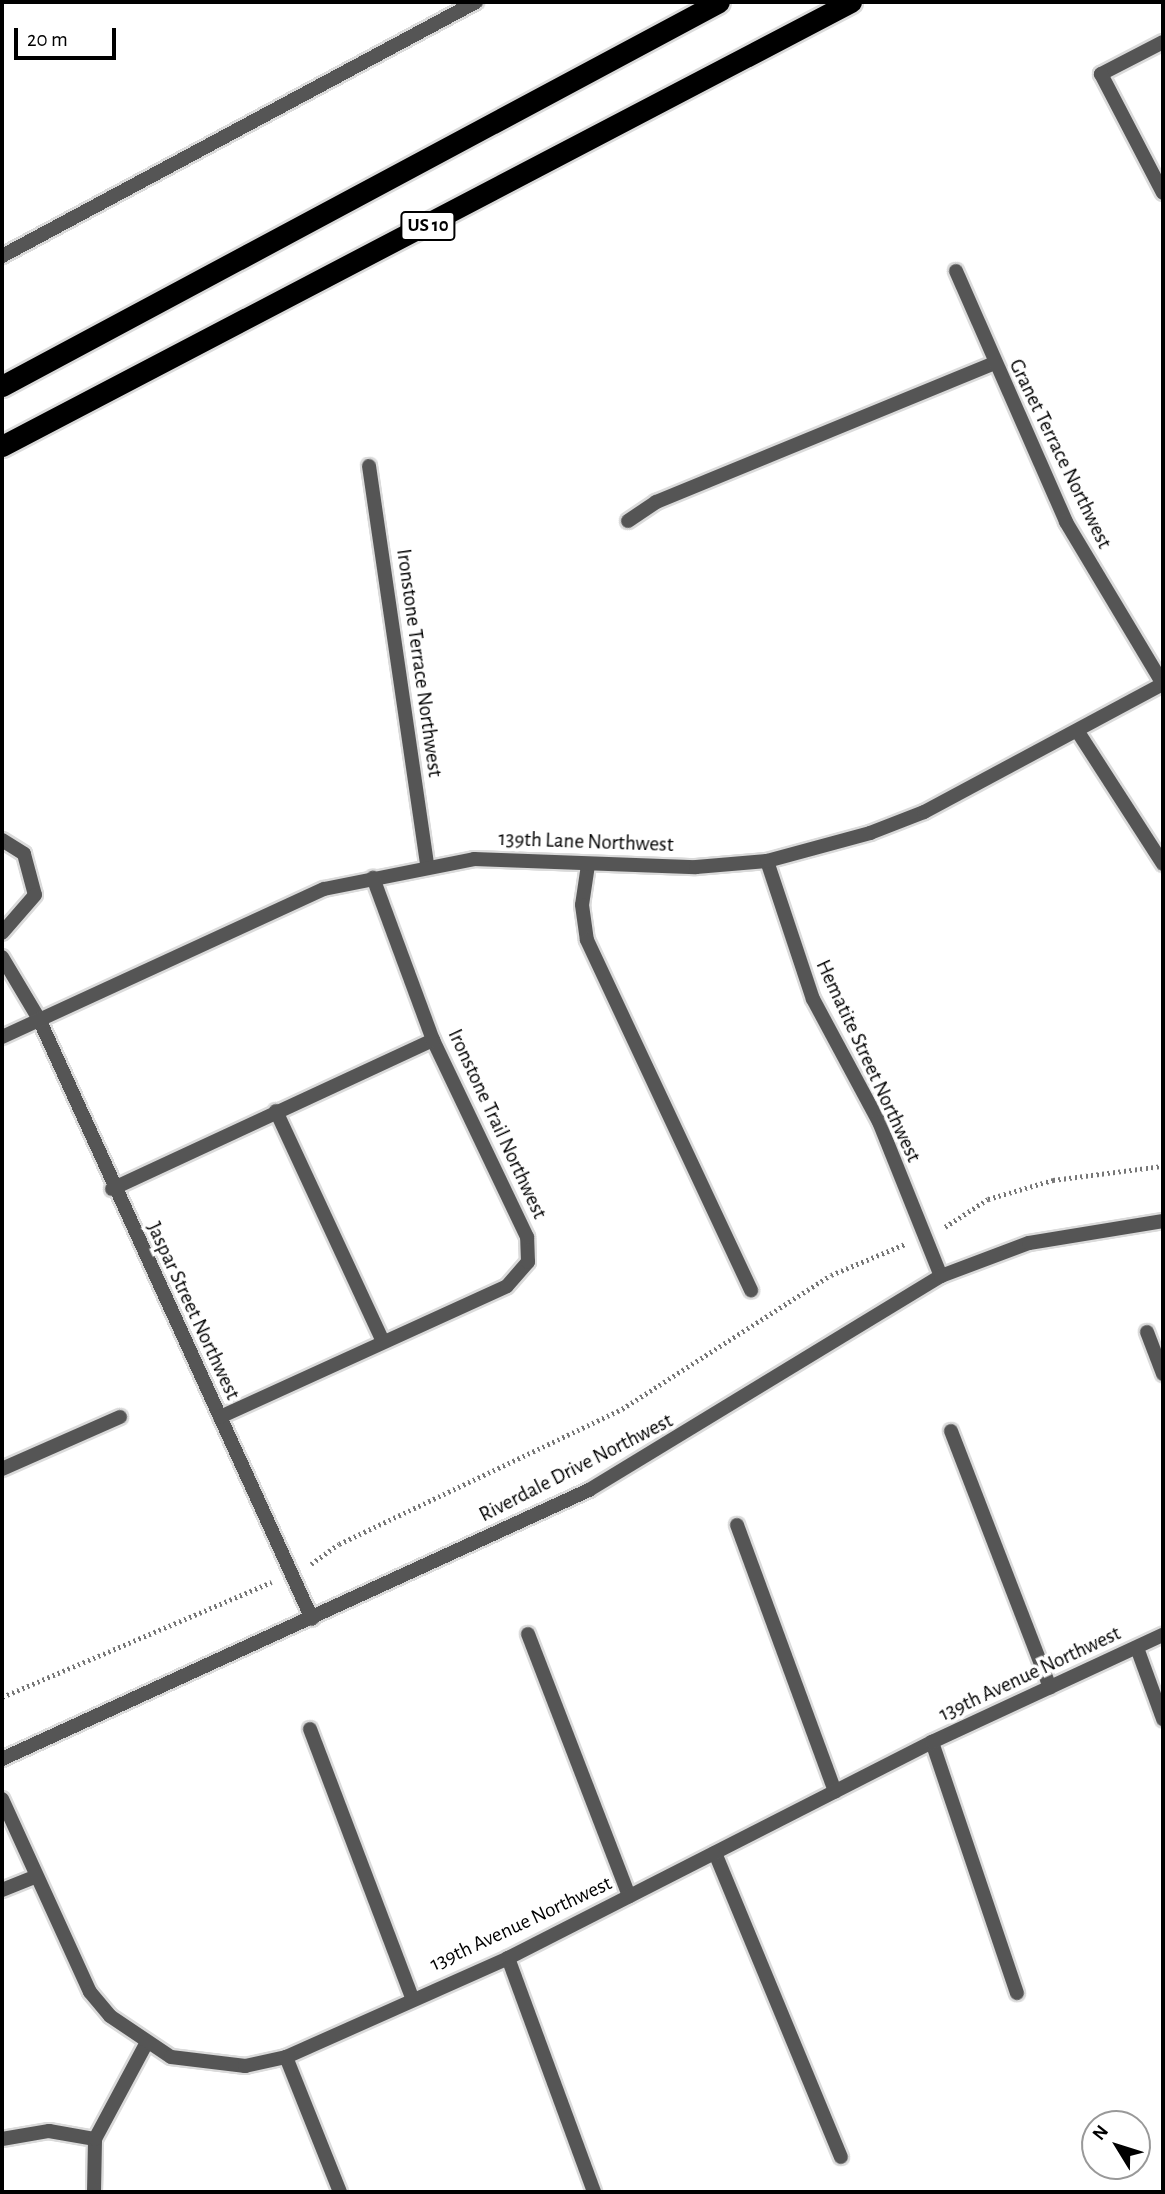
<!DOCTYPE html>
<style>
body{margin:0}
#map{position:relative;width:1165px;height:2194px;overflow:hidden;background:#fff;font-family:"Alegreya Sans",sans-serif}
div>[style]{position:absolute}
.path>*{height:4.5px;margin-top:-2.25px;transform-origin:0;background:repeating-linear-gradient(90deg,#777 0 2px,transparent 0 5.5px)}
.roads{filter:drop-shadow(2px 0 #dbdbdb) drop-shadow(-2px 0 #dbdbdb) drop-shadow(0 2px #dbdbdb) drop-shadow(0 -2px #dbdbdb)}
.service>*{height:14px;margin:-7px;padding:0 7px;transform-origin:7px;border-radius:7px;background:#555}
.minor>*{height:14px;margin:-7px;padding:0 7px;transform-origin:7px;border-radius:7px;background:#555}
.tertiary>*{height:14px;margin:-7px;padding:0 7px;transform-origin:7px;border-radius:7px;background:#555}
.motorway>*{height:21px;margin:-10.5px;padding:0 10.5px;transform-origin:10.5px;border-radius:10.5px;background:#000}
span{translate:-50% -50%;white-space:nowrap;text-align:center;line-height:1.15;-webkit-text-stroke:7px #fff;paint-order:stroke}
.shield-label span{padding:2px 5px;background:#fff;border:2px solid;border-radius:5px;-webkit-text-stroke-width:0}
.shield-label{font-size:19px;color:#000;font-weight:700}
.street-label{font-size:21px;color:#000}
.frame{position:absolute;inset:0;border:4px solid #000;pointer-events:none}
.north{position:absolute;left:1081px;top:2110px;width:70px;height:70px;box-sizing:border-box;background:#fff;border:2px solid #999;border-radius:50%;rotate:308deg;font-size:19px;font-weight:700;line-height:28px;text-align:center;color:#000}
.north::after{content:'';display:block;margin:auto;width:24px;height:32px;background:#000;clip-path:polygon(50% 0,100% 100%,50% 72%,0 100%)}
.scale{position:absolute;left:14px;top:28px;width:102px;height:32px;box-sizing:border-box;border:4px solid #000;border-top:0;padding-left:9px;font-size:21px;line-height:24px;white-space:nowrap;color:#000;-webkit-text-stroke:5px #fff;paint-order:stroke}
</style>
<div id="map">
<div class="path">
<div style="left:945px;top:1227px;width:51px;rotate:-33.1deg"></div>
<div style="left:988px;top:1199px;width:68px;rotate:-16.3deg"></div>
<div style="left:1053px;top:1180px;width:111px;rotate:-7.3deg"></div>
<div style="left:311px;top:1564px;width:34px;rotate:-36deg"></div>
<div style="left:339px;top:1544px;width:314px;rotate:-25.5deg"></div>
<div style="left:622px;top:1409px;width:248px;rotate:-32.7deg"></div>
<div style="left:831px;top:1275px;width:80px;rotate:-22.7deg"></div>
<div style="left:2px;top:1697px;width:293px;rotate:-23.1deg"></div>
</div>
<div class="roads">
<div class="service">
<div style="left:1163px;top:42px;width:70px;rotate:152.7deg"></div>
<div style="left:1101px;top:74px;width:134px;rotate:62.5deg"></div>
<div style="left:2px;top:256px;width:538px;rotate:-28.19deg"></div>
<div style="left:628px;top:521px;width:34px;rotate:-34deg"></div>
<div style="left:656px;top:502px;width:363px;rotate:-22.3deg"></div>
<div style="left:1078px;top:732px;width:157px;rotate:57.2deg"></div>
<div style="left:588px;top:865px;width:40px;rotate:98.5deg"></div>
<div style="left:582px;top:905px;width:35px;rotate:82deg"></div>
<div style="left:587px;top:940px;width:387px;rotate:64.9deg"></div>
<div style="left:276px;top:1111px;width:254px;rotate:65.1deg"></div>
<div style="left:112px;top:1189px;width:354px;rotate:-24.9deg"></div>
<div style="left:1147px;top:1332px;width:45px;rotate:69.1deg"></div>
<div style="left:951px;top:1431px;width:275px;rotate:68.9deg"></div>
<div style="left:737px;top:1525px;width:284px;rotate:69.8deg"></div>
<div style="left:528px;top:1634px;width:281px;rotate:68.9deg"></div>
<div style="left:1137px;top:1648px;width:76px;rotate:69.9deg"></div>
<div style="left:310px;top:1729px;width:288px;rotate:69.2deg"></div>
<div style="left:932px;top:1742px;width:265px;rotate:71.3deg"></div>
<div style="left:715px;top:1853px;width:329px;rotate:67.5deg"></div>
<div style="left:2px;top:1890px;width:35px;rotate:-22deg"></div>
<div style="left:508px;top:1958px;width:249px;rotate:69.8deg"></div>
<div style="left:286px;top:2057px;width:145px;rotate:68.2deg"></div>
<div style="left:2px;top:2139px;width:48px;rotate:-9.7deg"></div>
<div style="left:49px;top:2131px;width:47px;rotate:9.9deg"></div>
<div style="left:94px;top:2192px;width:53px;rotate:-88.9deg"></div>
<div style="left:95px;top:2139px;width:108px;rotate:-61.8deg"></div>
</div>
<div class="minor">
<div style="left:956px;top:271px;width:274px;rotate:66.3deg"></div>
<div style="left:1066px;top:522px;width:189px;rotate:59.1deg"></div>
<div style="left:369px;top:466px;width:404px;rotate:81.7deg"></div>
<div style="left:2px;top:840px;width:26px;rotate:32deg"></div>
<div style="left:24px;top:854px;width:42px;rotate:75deg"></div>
<div style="left:35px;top:895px;width:50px;rotate:131deg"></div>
<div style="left:767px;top:861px;width:145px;rotate:71.6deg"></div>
<div style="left:813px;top:999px;width:140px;rotate:61.8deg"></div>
<div style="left:879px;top:1122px;width:166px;rotate:68.1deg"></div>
<div style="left:2px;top:957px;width:72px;rotate:59.2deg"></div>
<div style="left:39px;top:1019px;width:659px;rotate:65.53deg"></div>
<div style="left:2px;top:1037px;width:354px;rotate:-24.7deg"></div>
<div style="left:324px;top:889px;width:153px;rotate:-11.3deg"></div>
<div style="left:474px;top:859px;width:222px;rotate:2.1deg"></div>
<div style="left:696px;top:867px;width:71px;rotate:-4.8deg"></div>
<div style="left:767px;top:861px;width:107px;rotate:-15.2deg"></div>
<div style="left:870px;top:833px;width:58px;rotate:-21.3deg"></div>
<div style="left:924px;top:812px;width:271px;rotate:-28.2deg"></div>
<div style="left:220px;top:1417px;width:315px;rotate:-24.5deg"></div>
<div style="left:507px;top:1286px;width:32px;rotate:-49deg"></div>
<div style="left:528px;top:1262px;width:25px;rotate:-92deg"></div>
<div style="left:527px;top:1237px;width:218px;rotate:-115.5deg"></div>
<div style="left:433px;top:1040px;width:173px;rotate:-110.3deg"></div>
<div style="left:2px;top:1469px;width:129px;rotate:-23.8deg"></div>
<div style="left:2px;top:1799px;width:212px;rotate:65.5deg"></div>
<div style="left:90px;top:1992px;width:31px;rotate:50deg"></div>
<div style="left:110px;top:2016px;width:73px;rotate:33.9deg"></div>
<div style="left:171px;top:2057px;width:75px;rotate:6.9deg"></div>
<div style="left:245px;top:2066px;width:42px;rotate:-12.4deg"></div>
<div style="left:286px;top:2057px;width:243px;rotate:-24deg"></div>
<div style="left:508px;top:1958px;width:476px;rotate:-27deg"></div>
<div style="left:932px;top:1742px;width:255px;rotate:-24.9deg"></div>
</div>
<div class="tertiary">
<div style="left:2px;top:1759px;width:646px;rotate:-24.62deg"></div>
<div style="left:589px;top:1490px;width:412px;rotate:-31.3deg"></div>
<div style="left:941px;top:1276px;width:94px;rotate:-20.6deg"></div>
<div style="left:1029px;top:1243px;width:136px;rotate:-9.3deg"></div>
</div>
<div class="motorway">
<div style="left:2px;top:386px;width:813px;rotate:-28.17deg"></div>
<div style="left:2px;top:446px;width:958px;rotate:-27.61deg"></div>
</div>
</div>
<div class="shield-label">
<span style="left:428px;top:226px">US 10</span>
</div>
<div class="street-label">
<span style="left:1060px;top:454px;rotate:64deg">Granet Terrace Northwest</span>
<span style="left:419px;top:663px;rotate:82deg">Ironstone Terrace Northwest</span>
<span style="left:586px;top:842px;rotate:2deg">139th Lane Northwest</span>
<span style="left:868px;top:1061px;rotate:65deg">Hematite Street Northwest</span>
<span style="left:497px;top:1124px;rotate:65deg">Ironstone Trail Northwest</span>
<span style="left:193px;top:1311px;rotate:65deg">Jaspar Street Northwest</span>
<span style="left:576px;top:1468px;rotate:-27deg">Riverdale Drive Northwest</span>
<span style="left:1030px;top:1674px;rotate:-25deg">139th Avenue Northwest</span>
<span style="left:521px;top:1924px;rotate:-25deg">139th Avenue Northwest</span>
</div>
<div class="frame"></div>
<div class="north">N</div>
<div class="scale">20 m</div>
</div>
